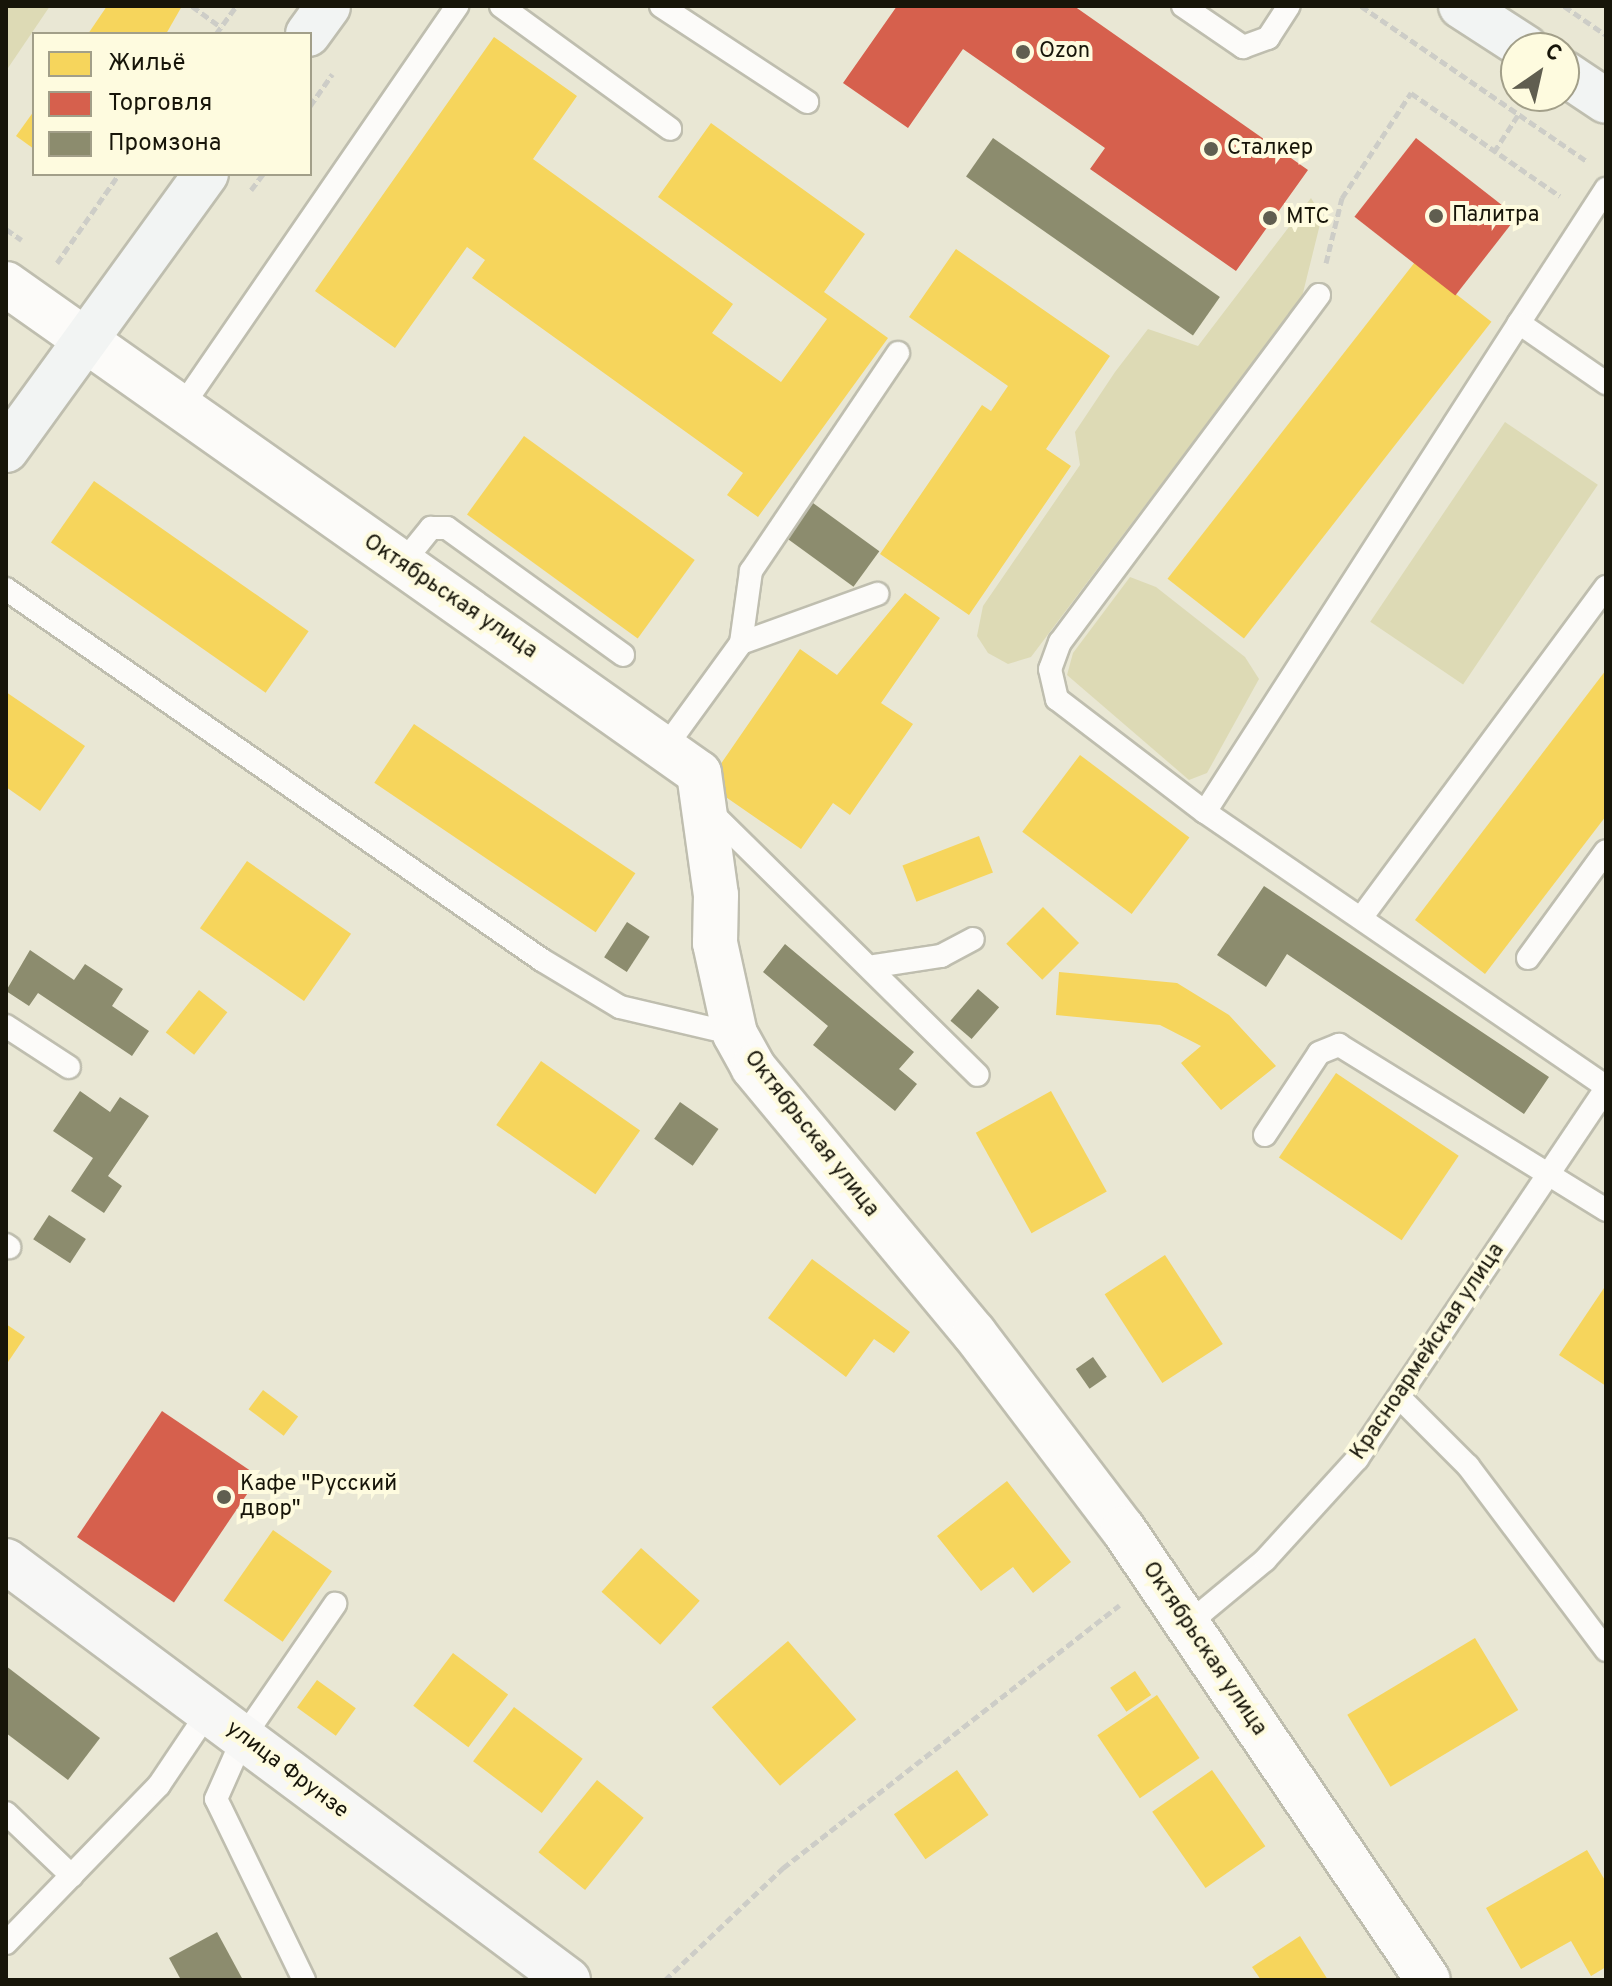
<!DOCTYPE html>
<meta charset="utf-8">
<style>
body{margin:0}
#map{position:relative;width:1612px;height:1986px;overflow:hidden;background:#e9e7d4;font-family:Overpass,sans-serif}
div>[style]{position:absolute}
.green>*{inset:0;background:#dddab5;transform-origin:0 0}
.homes>*{inset:0;background:#f6d55c;transform-origin:0 0}
.shops>*{inset:0;background:#d6604d;transform-origin:0 0}
.industry>*{inset:0;background:#8c8c6e;transform-origin:0 0}
.path>*{height:5px;margin-top:-2.5px;transform-origin:0;background:repeating-linear-gradient(90deg,#cdcdc7 0 8px,transparent 0 12px)}
.roads{filter:drop-shadow(2px 0 #bfbeaf) drop-shadow(-2px 0 #bfbeaf) drop-shadow(0 2px #bfbeaf) drop-shadow(0 -2px #bfbeaf)}
.service>*{height:22px;margin:-11px;padding:0 11px;transform-origin:11px;border-radius:11px;background:#fcfbf9}
.minor>*{height:44px;margin:-22px;padding:0 22px;transform-origin:22px;border-radius:22px;background:#fcfbf9}
.secondary>*{height:44px;margin:-22px;padding:0 22px;transform-origin:22px;border-radius:22px;background:#f7f7f6}
.primary>*{height:44px;margin:-22px;padding:0 22px;transform-origin:22px;border-radius:22px;background:#f2f4f3}
.dots>*{width:22px;height:22px;translate:-50% -50%;box-sizing:border-box;border:4px solid #fefbdf;border-radius:50%}
span{translate:-50% -50%;white-space:nowrap;text-align:center;line-height:1.15;-webkit-text-stroke:8px #fefbdf;paint-order:stroke}
.poi-label{font-size:22px;color:#171509}
.left{translate:0 -50%;text-align:left}
.street-label{font-size:22px;color:#171509}
.frame{position:absolute;inset:0;border:8px solid #171509;pointer-events:none}
.legend{position:absolute;left:32px;top:32px;width:280px;height:144px;box-sizing:border-box;background:#fefbdf;border:2px solid #a29f89;margin:0;padding:10px 14px;list-style:none;font-size:24px;color:#171509}
.legend li{display:flex;align-items:center;gap:16px;height:40px}
.legend b{width:40px;border:2px solid #a29f89}
.north{position:absolute;left:1500px;top:32px;width:80px;height:80px;box-sizing:border-box;background:#fefbdf;border:2px solid #a29f89;border-radius:50%;rotate:34deg;font-size:22px;font-weight:700;line-height:32px;text-align:center;color:#171509}
.north::after{content:'';display:block;margin:auto;width:28px;height:36px;background:#605e50;clip-path:polygon(50% 0,100% 100%,50% 72%,0 100%)}
</style>
<div id="map">
<div class="green">
<div style="clip-path:polygon(6px 6px,50px 6px,6px 71px)"></div>
<div style="clip-path:polygon(1311px 198px,1322px 216px,1302px 297px,1031px 657px,1008px 664px,988px 653px,977px 636px,983px 606px,1080px 465px,1075px 432px,1115px 372px,1148px 329px,1198px 346px)"></div>
<div style="left:1505px;top:422px;width:112px;height:241px;rotate:34deg"></div>
<div style="clip-path:polygon(1130px 577px,1156px 587px,1245px 657px,1259px 679px,1207px 773px,1189px 780px,1067px 675px,1073px 653px)"></div>
</div>
<div class="homes">
<div style="clip-path:polygon(107px 6px,182px 6px,166px 34px,88px 34px)"></div>
<div style="clip-path:polygon(494px 37px,577px 96px,533px 159px,733px 304px,712px 333px,781px 382px,827px 319px,658px 197px,711px 123px,865px 234px,824px 292px,888px 338px,758px 517px,727px 495px,743px 473px,472px 278px,485px 260px,467px 247px,395px 348px,315px 291px)"></div>
<div style="clip-path:polygon(34px 111px,34px 149px,16px 136px)"></div>
<div style="clip-path:polygon(956px 249px,1110px 356px,1046px 449px,1071px 466px,969px 615px,880px 554px,982px 405px,991px 411px,1008px 386px,909px 317px)"></div>
<div style="left:1415px;top:262px;width:97px;height:402px;rotate:38deg"></div>
<div style="left:524px;top:436px;width:211px;height:97px;rotate:36deg"></div>
<div style="left:94px;top:481px;width:262px;height:75px;rotate:35deg"></div>
<div style="clip-path:polygon(905px 593px,940px 618px,881px 703px,913px 724px,850px 815px,833px 803px,801px 849px,707px 784px,800px 649px,837px 675px)"></div>
<div style="clip-path:polygon(1606px 670px,1606px 816px,1485px 974px,1415px 920px)"></div>
<div style="clip-path:polygon(6px 692px,85px 746px,40px 811px,6px 787px)"></div>
<div style="left:414px;top:724px;width:267px;height:71px;rotate:34deg"></div>
<div style="left:1080px;top:755px;width:137px;height:96px;rotate:37deg"></div>
<div style="left:979px;top:836px;width:39px;height:82px;rotate:69deg"></div>
<div style="left:247px;top:861px;width:127px;height:82px;rotate:35deg"></div>
<div style="left:1043px;top:907px;width:51px;height:52px;rotate:45deg"></div>
<div style="clip-path:polygon(1059px 972px,1177px 983px,1229px 1015px,1276px 1066px,1221px 1110px,1181px 1063px,1201px 1046px,1160px 1025px,1056px 1015px)"></div>
<div style="left:199px;top:990px;width:36px;height:54px;rotate:38deg"></div>
<div style="left:541px;top:1061px;width:121px;height:78px;rotate:35deg"></div>
<div style="left:1336px;top:1073px;width:148px;height:102px;rotate:34deg"></div>
<div style="left:1051px;top:1091px;width:115px;height:86px;rotate:61deg"></div>
<div style="left:1165px;top:1255px;width:106px;height:72px;rotate:57deg"></div>
<div style="clip-path:polygon(812px 1259px,910px 1332px,894px 1353px,874px 1339px,846px 1377px,768px 1318px)"></div>
<div style="clip-path:polygon(1606px 1285px,1606px 1386px,1559px 1355px)"></div>
<div style="clip-path:polygon(6px 1324px,25px 1337px,6px 1365px)"></div>
<div style="left:263px;top:1390px;width:44px;height:24px;rotate:37deg"></div>
<div style="clip-path:polygon(1007px 1481px,1071px 1562px,1033px 1593px,1013px 1567px,981px 1591px,937px 1536px)"></div>
<div style="left:273px;top:1530px;width:72px;height:86px;rotate:35deg"></div>
<div style="left:641px;top:1548px;width:79px;height:59px;rotate:42deg"></div>
<div style="left:1475px;top:1638px;width:84px;height:149px;rotate:59deg"></div>
<div style="left:788px;top:1641px;width:104px;height:101px;rotate:49deg"></div>
<div style="left:453px;top:1653px;width:69px;height:66px;rotate:37deg"></div>
<div style="left:1135px;top:1671px;width:29px;height:30px;rotate:56deg"></div>
<div style="left:317px;top:1680px;width:48px;height:34px;rotate:36deg"></div>
<div style="left:1157px;top:1695px;width:76px;height:72px;rotate:56deg"></div>
<div style="left:514px;top:1707px;width:86px;height:68px;rotate:37deg"></div>
<div style="left:957px;top:1770px;width:55px;height:77px;rotate:55deg"></div>
<div style="left:1212px;top:1770px;width:93px;height:73px;rotate:55deg"></div>
<div style="left:597px;top:1780px;width:60px;height:93px;rotate:39deg"></div>
<div style="clip-path:polygon(1587px 1850px,1606px 1882px,1606px 1967px,1591px 1976px,1571px 1941px,1521px 1969px,1486px 1908px)"></div>
<div style="clip-path:polygon(1300px 1936px,1328px 1980px,1261px 1980px,1252px 1967px)"></div>
</div>
<div class="shops">
<div style="clip-path:polygon(897px 6px,1074px 6px,1308px 170px,1236px 271px,1090px 169px,1105px 148px,963px 49px,908px 128px,843px 83px)"></div>
<div style="left:1416px;top:138px;width:128px;height:100px;rotate:38deg"></div>
<div style="left:162px;top:1411px;width:117px;height:152px;rotate:34deg"></div>
</div>
<div class="industry">
<div style="left:993px;top:138px;width:277px;height:47px;rotate:35deg"></div>
<div style="left:813px;top:503px;width:82px;height:44px;rotate:36deg"></div>
<div style="clip-path:polygon(1264px 886px,1549px 1077px,1524px 1114px,1287px 954px,1266px 987px,1217px 955px)"></div>
<div style="left:627px;top:922px;width:27px;height:42px;rotate:33deg"></div>
<div style="clip-path:polygon(785px 944px,914px 1052px,899px 1069px,917px 1084px,895px 1111px,813px 1045px,828px 1026px,763px 972px)"></div>
<div style="clip-path:polygon(30px 950px,74px 980px,85px 964px,123px 989px,112px 1006px,149px 1031px,132px 1056px,38px 993px,29px 1006px,6px 991px)"></div>
<div style="left:978px;top:989px;width:28px;height:42px;rotate:41deg"></div>
<div style="clip-path:polygon(80px 1091px,110px 1112px,120px 1097px,149px 1116px,108px 1176px,122px 1186px,104px 1213px,71px 1191px,93px 1158px,53px 1131px)"></div>
<div style="left:680px;top:1102px;width:47px;height:45px;rotate:35deg"></div>
<div style="left:49px;top:1215px;width:44px;height:29px;rotate:33deg"></div>
<div style="left:1093px;top:1357px;width:24px;height:21px;rotate:55deg"></div>
<div style="clip-path:polygon(6px 1666px,100px 1738px,68px 1780px,6px 1733px)"></div>
<div style="clip-path:polygon(217px 1932px,243px 1980px,181px 1980px,169px 1958px)"></div>
</div>
<div class="path">
<div style="left:192px;top:6px;width:36px;rotate:36deg"></div>
<div style="left:1361px;top:6px;width:275px;rotate:34.5deg"></div>
<div style="left:1564px;top:6px;width:51px;rotate:34.6deg"></div>
<div style="left:216px;top:34px;width:34px;rotate:-54deg"></div>
<div style="left:310px;top:106px;width:39px;rotate:-55deg"></div>
<div style="left:1494px;top:152px;width:44px;rotate:-57deg"></div>
<div style="left:251px;top:190px;width:20px;rotate:-53deg"></div>
<div style="left:6px;top:229px;width:19px;rotate:35deg"></div>
<div style="left:57px;top:263px;width:108px;rotate:-55.1deg"></div>
<div style="left:1326px;top:263px;width:67px;rotate:-76.2deg"></div>
<div style="left:1342px;top:198px;width:126px;rotate:-56.7deg"></div>
<div style="left:1411px;top:93px;width:181px;rotate:34.7deg"></div>
<div style="left:665px;top:1980px;width:163px;rotate:-43.5deg"></div>
<div style="left:783px;top:1868px;width:427px;rotate:-38deg"></div>
</div>
<div class="roads">
<div class="service">
<div style="left:501px;top:6px;width:209px;rotate:36deg"></div>
<div style="left:661px;top:6px;width:175px;rotate:33.3deg"></div>
<div style="left:1183px;top:6px;width:73px;rotate:34.3deg"></div>
<div style="left:1243px;top:47px;width:27px;rotate:-20deg"></div>
<div style="left:1268px;top:38px;width:38px;rotate:-57deg"></div>
<div style="left:1319px;top:295px;width:433px;rotate:126.7deg"></div>
<div style="left:1060px;top:642px;width:29px;rotate:110deg"></div>
<div style="left:1050px;top:669px;width:31px;rotate:77deg"></div>
<div style="left:1057px;top:699px;width:186px;rotate:37.4deg"></div>
<div style="left:1205px;top:812px;width:486px;rotate:34.4deg"></div>
<div style="left:1519px;top:323px;width:160px;rotate:-57deg"></div>
<div style="left:181px;top:408px;width:488px;rotate:-55.5deg"></div>
<div style="left:401px;top:565px;width:48px;rotate:-51deg"></div>
<div style="left:431px;top:528px;width:16px"></div>
<div style="left:447px;top:528px;width:217px;rotate:35.8deg"></div>
<div style="left:6px;top:589px;width:652px;rotate:34.69deg"></div>
<div style="left:542px;top:960px;width:91px;rotate:31.1deg"></div>
<div style="left:620px;top:1007px;width:118px;rotate:13.2deg"></div>
<div style="left:741px;top:643px;width:145px;rotate:-19.8deg"></div>
<div style="left:667px;top:745px;width:126px;rotate:-54deg"></div>
<div style="left:741px;top:643px;width:73px;rotate:-82.1deg"></div>
<div style="left:751px;top:571px;width:263px;rotate:-56deg"></div>
<div style="left:707px;top:808px;width:380px;rotate:44.6deg"></div>
<div style="left:1205px;top:812px;width:581px;rotate:-57.29deg"></div>
<div style="left:1519px;top:323px;width:106px;rotate:34.6deg"></div>
<div style="left:1361px;top:918px;width:412px;rotate:-53.5deg"></div>
<div style="left:1528px;top:958px;width:132px;rotate:-53.9deg"></div>
<div style="left:875px;top:966px;width:67px;rotate:-8.6deg"></div>
<div style="left:941px;top:956px;width:36px;rotate:-28deg"></div>
<div style="left:6px;top:1026px;width:75px;rotate:33.1deg"></div>
<div style="left:1265px;top:1135px;width:98px;rotate:-56.6deg"></div>
<div style="left:1319px;top:1053px;width:22px;rotate:-22deg"></div>
<div style="left:1339px;top:1045px;width:314px;rotate:31.7deg"></div>
<div style="left:6px;top:1245px;width:4px;rotate:34deg"></div>
<div style="left:1401px;top:1399px;width:95px;rotate:45deg"></div>
<div style="left:1468px;top:1466px;width:230px;rotate:53.1deg"></div>
<div style="left:1188px;top:1624px;width:100px;rotate:-39.7deg"></div>
<div style="left:1265px;top:1560px;width:137px;rotate:-47.7deg"></div>
<div style="left:1357px;top:1459px;width:446px;rotate:-56.1deg"></div>
<div style="left:6px;top:1813px;width:91px;rotate:43.7deg"></div>
<div style="left:6px;top:1943px;width:220px;rotate:-45.9deg"></div>
<div style="left:159px;top:1785px;width:88px;rotate:-56.1deg"></div>
<div style="left:304px;top:1980px;width:201px;rotate:-115.9deg"></div>
<div style="left:216px;top:1799px;width:67px;rotate:-66.1deg"></div>
<div style="left:243px;top:1738px;width:163px;rotate:-55.5deg"></div>
</div>
<div class="minor">
<div style="left:6px;top:284px;width:848px;rotate:35.21deg"></div>
<div style="left:699px;top:773px;width:123px;rotate:82.1deg"></div>
<div style="left:716px;top:895px;width:48px;rotate:91.2deg"></div>
<div style="left:715px;top:943px;width:93px;rotate:77.6deg"></div>
<div style="left:735px;top:1034px;width:38px;rotate:61deg"></div>
<div style="left:753px;top:1067px;width:346px;rotate:50.3deg"></div>
<div style="left:974px;top:1333px;width:246px;rotate:52.8deg"></div>
<div style="left:1123px;top:1529px;width:544px;rotate:55.93deg"></div>
</div>
<div class="secondary">
<div style="left:6px;top:1561px;width:701px;rotate:36.71deg"></div>
</div>
<div class="primary">
<div style="left:1461px;top:6px;width:77px;rotate:32.9deg"></div>
<div style="left:308px;top:34px;width:34px;rotate:-54deg"></div>
<div style="left:1564px;top:73px;width:50px;rotate:33.7deg"></div>
<div style="left:6px;top:450px;width:341px;rotate:-54.1deg"></div>
</div>
</div>
<div class="dots">
<div style="left:1023px;top:52px;background:#605e50"></div>
<div style="left:1211px;top:149px;background:#605e50"></div>
<div style="left:1436px;top:216px;background:#605e50"></div>
<div style="left:1270px;top:218px;background:#605e50"></div>
<div style="left:224px;top:1497px;background:#605e50"></div>
</div>
<div class="poi-label">
<span class="left" style="left:1039px;top:52px">Ozon</span>
<span class="left" style="left:1227px;top:149px">Сталкер</span>
<span class="left" style="left:1452px;top:216px">Палитра</span>
<span class="left" style="left:1286px;top:218px">МТС</span>
<span class="left" style="left:240px;top:1497px">Кафе "Русский<br>двор"</span>
</div>
<div class="street-label">
<span style="left:450px;top:597px;rotate:34deg">Октябрьская улица</span>
<span style="left:811px;top:1134px;rotate:52deg">Октябрьская улица</span>
<span style="left:1428px;top:1352px;rotate:-56deg">Красноармейская улица</span>
<span style="left:1204px;top:1649px;rotate:56deg">Октябрьская улица</span>
<span style="left:287px;top:1770px;rotate:37deg">улица Фрунзе</span>
</div>
<div class="frame"></div>
<ul class="legend">
<li><b style="height:22px;background:#f6d55c"></b>Жильё</li>
<li><b style="height:22px;background:#d6604d"></b>Торговля</li>
<li><b style="height:22px;background:#8c8c6e"></b>Промзона</li>
</ul>
<div class="north">С</div>
</div>
